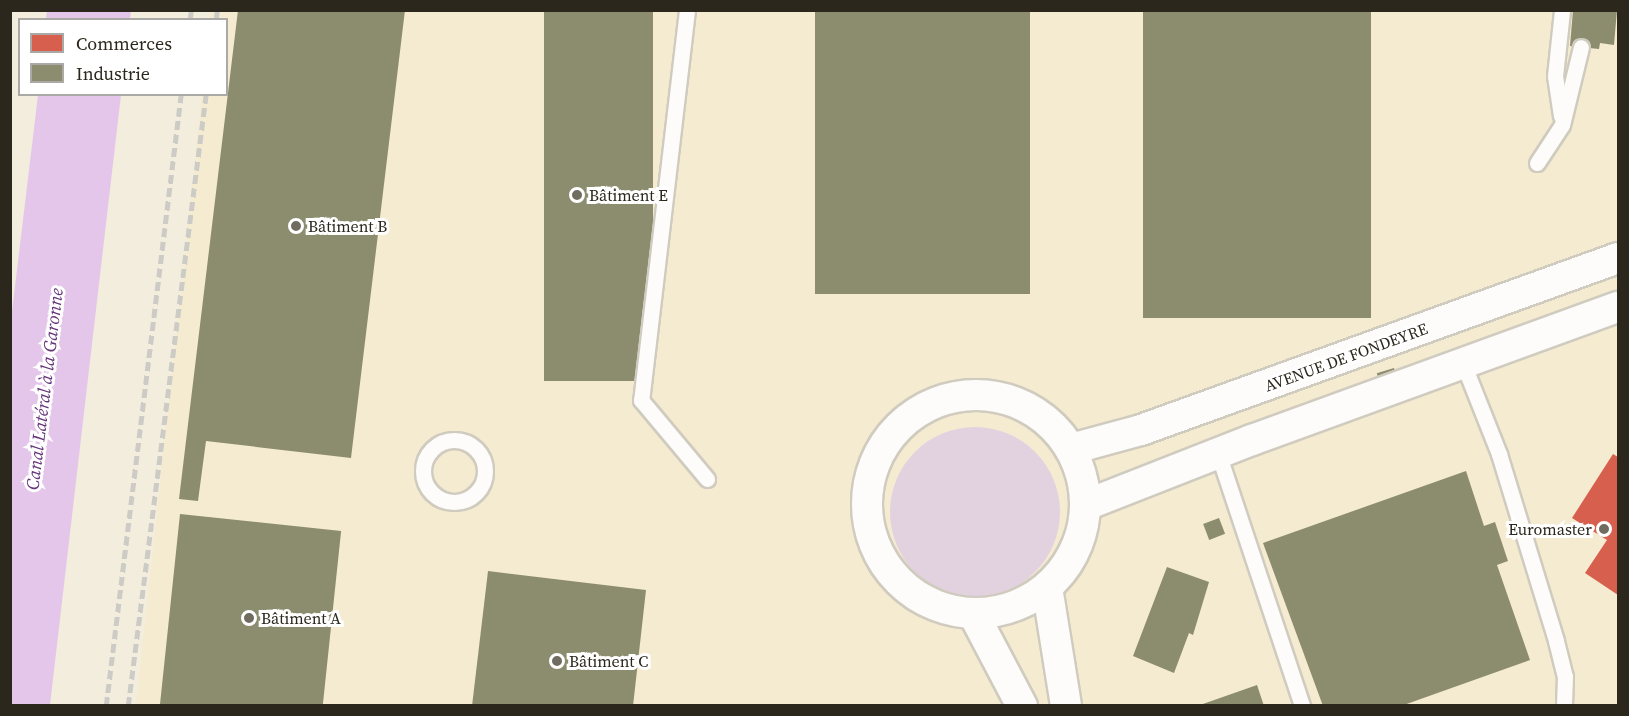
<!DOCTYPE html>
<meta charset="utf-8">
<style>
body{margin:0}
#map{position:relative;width:1629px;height:716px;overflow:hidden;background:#f3eddd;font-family:"Source Serif 4",serif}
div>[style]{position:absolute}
.built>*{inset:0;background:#f5ebd0}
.green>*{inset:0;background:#e2d2e0}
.round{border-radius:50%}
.water>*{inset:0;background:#e4c6eb}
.shops>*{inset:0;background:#d6604d}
.industry>*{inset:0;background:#8c8c6e;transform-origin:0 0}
.roads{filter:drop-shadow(2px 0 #d0cbbf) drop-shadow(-2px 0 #d0cbbf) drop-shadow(0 2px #d0cbbf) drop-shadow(0 -2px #d0cbbf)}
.service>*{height:15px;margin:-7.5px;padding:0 7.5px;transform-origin:7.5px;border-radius:7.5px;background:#fdfcfa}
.service>.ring{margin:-7.5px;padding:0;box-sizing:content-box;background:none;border:15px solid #fdfcfa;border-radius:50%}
.minor>*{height:30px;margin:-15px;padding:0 15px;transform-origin:15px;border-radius:15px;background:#fdfcfa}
.minor>.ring{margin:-15px;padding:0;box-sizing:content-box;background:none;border:30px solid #fdfcfa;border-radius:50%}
.rail>*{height:4.5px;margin-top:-2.25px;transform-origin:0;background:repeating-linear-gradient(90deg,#cdcbc6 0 9px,transparent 0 13.5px)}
.dots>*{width:16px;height:16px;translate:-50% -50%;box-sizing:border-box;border:3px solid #fff;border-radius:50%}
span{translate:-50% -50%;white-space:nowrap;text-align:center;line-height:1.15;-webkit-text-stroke:6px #fff;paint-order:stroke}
.poi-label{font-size:16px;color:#2b271d}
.left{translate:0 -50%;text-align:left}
.right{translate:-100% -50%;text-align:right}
.street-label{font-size:16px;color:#2b271d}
.water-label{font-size:18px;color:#643378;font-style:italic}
.frame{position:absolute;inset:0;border:12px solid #2b271d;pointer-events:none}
.legend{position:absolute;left:18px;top:18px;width:210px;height:78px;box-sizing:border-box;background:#fff;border:2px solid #aaa9a5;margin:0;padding:8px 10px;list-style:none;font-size:18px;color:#2b271d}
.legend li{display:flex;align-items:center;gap:12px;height:30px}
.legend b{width:30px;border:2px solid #aaa9a5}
</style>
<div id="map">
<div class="built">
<div style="clip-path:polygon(211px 11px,1618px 11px,1618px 705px,136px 706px,202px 95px,226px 94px,226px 20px,210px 19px)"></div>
</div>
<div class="green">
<div class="round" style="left:890px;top:427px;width:170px;height:170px"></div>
</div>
<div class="water">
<div style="clip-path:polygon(47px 11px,47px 10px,131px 11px,130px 19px,46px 19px)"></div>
<div style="clip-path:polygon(38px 95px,121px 95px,50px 705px,11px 706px,10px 328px)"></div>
</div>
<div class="shops">
<div style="clip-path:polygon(1613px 454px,1618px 457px,1618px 595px,1585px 573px,1607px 540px,1572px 518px)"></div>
</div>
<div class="industry">
<div style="clip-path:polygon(238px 10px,405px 10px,351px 458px,206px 441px,198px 501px,179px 499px)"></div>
<div style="left:544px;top:10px;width:109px;height:371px"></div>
<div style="left:815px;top:10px;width:215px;height:284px"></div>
<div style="left:1143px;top:10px;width:228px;height:308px"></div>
<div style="clip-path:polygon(1573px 10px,1617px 10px,1614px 45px,1600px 43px,1599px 49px,1570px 46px)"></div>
<div style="left:1394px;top:368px;width:10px;height:18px;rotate:73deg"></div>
<div style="clip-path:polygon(1466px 471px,1484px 526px,1495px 522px,1508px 561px,1497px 565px,1530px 660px,1401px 706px,1323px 706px,1263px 543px)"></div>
<div style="left:180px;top:514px;width:162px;height:193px;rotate:6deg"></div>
<div style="left:1219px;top:518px;width:17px;height:17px;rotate:69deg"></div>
<div style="clip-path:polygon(1167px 567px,1209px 582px,1193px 635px,1189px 633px,1174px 673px,1133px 656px)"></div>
<div style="clip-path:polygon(488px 571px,646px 590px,633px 706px,472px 706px)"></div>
<div style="clip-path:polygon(1257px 685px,1264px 706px,1200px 706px,1200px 705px)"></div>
</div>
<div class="roads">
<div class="service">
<div style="left:687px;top:10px;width:393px;rotate:96.7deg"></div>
<div style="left:641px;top:400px;width:103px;rotate:50.1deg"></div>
<div style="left:1561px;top:116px;width:40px;rotate:-98.5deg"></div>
<div style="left:1555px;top:76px;width:66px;rotate:-83.9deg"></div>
<div style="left:1537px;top:163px;width:45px;rotate:-56.7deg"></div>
<div style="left:1562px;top:125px;width:80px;rotate:-76.3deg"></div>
<div style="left:1463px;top:363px;width:98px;rotate:68.4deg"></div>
<div style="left:1499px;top:454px;width:195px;rotate:73deg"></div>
<div style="left:1556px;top:641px;width:36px;rotate:76deg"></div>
<div style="left:1565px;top:676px;width:30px;rotate:92deg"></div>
<div class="ring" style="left:423px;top:440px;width:47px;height:47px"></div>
<div style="left:1218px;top:453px;width:267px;rotate:71.6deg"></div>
</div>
<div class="minor">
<div class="ring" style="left:867px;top:395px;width:188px;height:188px"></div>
<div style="left:1071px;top:449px;width:73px;rotate:-15.2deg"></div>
<div style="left:1141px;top:430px;width:507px;rotate:-19.83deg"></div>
<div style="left:1086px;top:505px;width:178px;rotate:-21.4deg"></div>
<div style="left:1252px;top:440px;width:389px;rotate:-20deg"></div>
<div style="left:1047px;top:587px;width:121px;rotate:80.9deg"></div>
<div style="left:973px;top:613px;width:105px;rotate:62.2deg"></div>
</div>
</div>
<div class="rail">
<div style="left:190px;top:20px;width:10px;rotate:-84deg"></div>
<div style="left:216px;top:20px;width:10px;rotate:-84deg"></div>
<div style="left:106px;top:706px;width:617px;rotate:-83.01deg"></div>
<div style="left:128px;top:706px;width:617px;rotate:-82.74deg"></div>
</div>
<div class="dots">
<div style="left:577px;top:195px;background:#716c60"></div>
<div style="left:296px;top:226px;background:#716c60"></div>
<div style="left:1604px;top:529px;background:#716c60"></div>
<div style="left:249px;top:618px;background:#716c60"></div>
<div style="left:557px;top:661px;background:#716c60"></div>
</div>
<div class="poi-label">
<span class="left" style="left:589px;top:195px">Bâtiment E</span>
<span class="left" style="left:308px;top:226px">Bâtiment B</span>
<span class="right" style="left:1592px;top:529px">Euromaster</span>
<span class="left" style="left:261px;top:618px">Bâtiment A</span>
<span class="left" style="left:569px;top:661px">Bâtiment C</span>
</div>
<div class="street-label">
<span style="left:1346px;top:357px;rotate:-20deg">AVENUE DE FONDEYRE</span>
</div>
<div class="water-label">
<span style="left:45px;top:389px;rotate:-83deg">Canal Latéral à la Garonne</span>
</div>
<div class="frame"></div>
<ul class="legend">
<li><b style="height:16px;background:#d6604d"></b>Commerces</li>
<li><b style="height:16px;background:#8c8c6e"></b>Industrie</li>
</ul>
</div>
